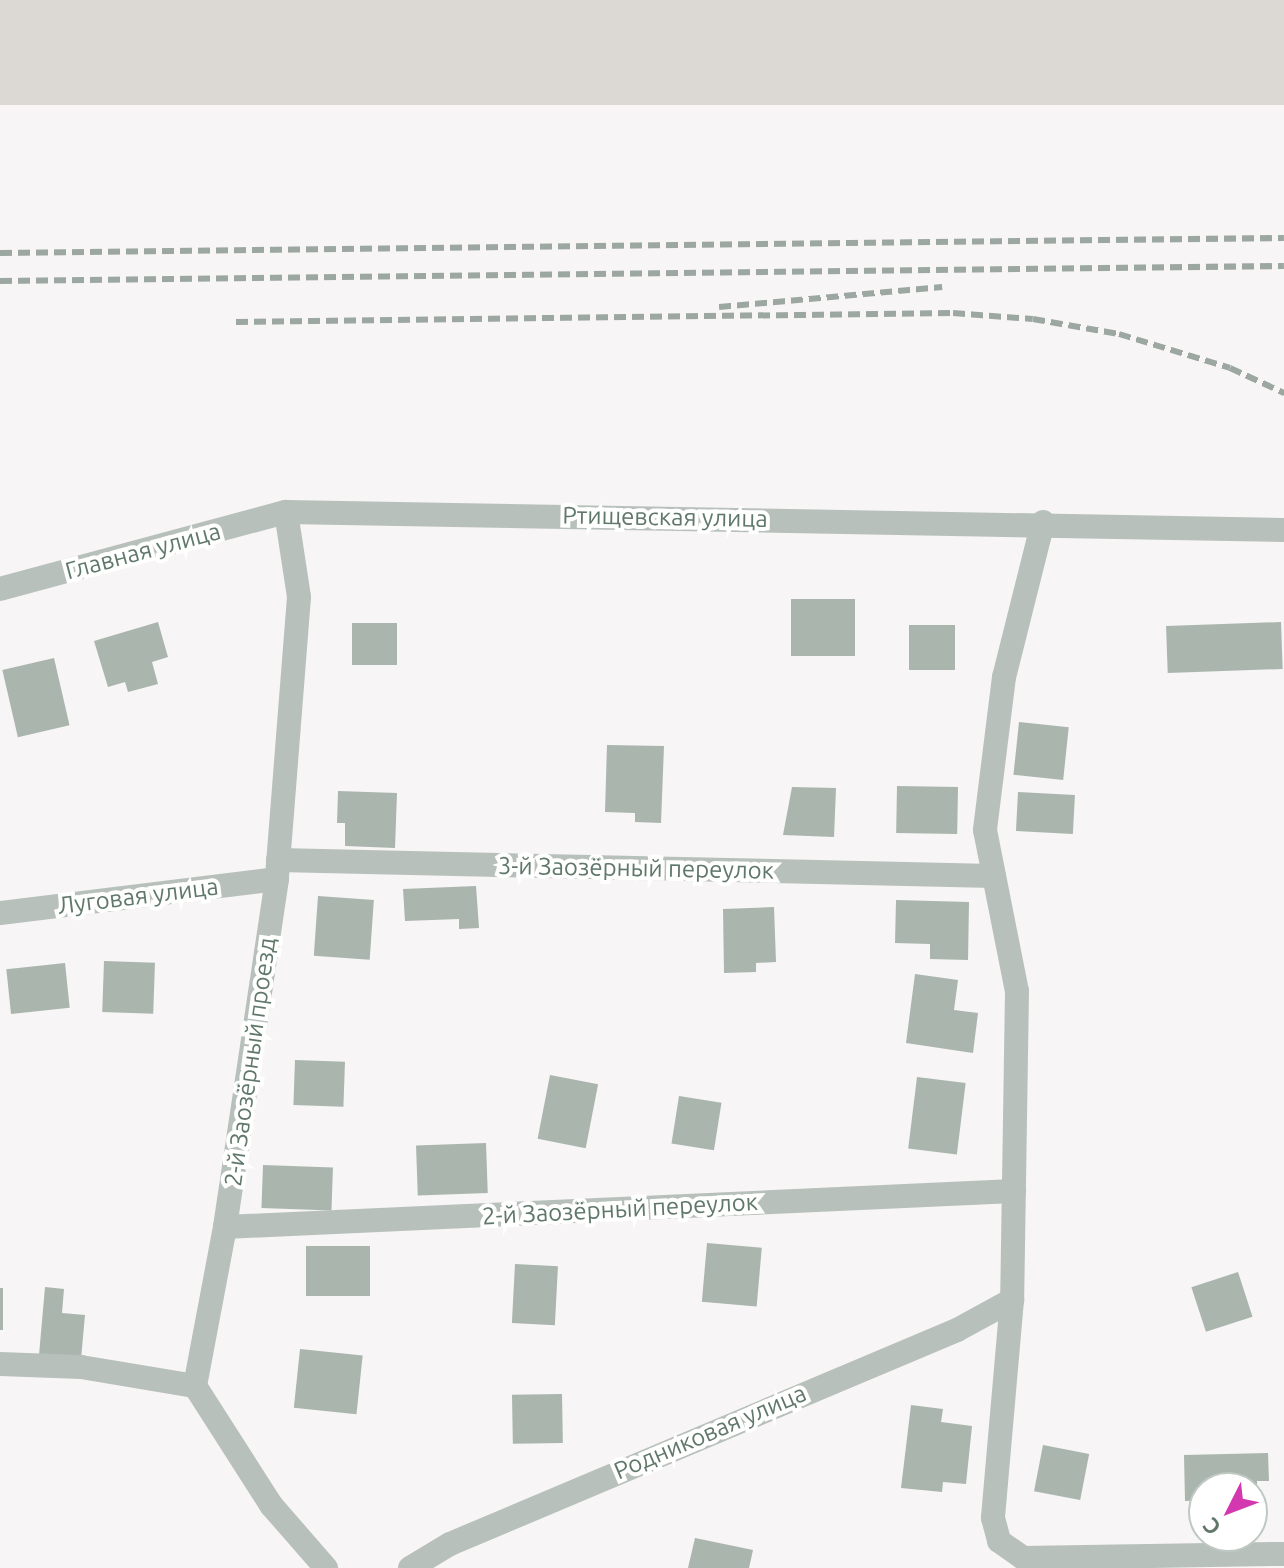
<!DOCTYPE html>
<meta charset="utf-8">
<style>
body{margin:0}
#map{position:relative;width:1284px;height:1568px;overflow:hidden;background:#f7f5f5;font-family:Ubuntu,sans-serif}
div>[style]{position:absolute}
.green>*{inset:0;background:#dcd9d4;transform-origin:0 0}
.building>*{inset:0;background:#a9b5ad;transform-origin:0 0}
.minor>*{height:24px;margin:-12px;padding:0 12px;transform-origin:12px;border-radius:12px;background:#b8c0bb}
.rail>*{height:6px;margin-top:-3px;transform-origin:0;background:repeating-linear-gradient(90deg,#9ba7a0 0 12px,transparent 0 18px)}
span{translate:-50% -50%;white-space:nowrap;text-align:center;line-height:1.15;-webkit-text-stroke:8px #fff;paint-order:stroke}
.street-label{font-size:24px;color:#60786a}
.north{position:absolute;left:1188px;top:1472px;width:80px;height:80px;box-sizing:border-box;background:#fff;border:2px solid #bfc9c3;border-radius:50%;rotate:228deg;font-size:22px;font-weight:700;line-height:32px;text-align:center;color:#60786a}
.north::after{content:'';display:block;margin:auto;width:28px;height:36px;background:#d438b0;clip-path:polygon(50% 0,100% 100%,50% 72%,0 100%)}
</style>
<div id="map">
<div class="green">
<div style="left:0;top:0;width:1284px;height:105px"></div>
</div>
<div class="building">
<div style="left:791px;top:599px;width:64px;height:57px"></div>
<div style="clip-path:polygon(158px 622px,168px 657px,152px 662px,158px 684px,128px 692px,125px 682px,108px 687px,94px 641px)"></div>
<div style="left:1281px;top:622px;width:47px;height:115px;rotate:88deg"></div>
<div style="left:352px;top:623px;width:45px;height:42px"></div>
<div style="left:909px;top:625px;width:46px;height:45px"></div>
<div style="left:54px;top:658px;width:69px;height:53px;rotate:77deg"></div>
<div style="left:1019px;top:722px;width:50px;height:53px;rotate:6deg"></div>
<div style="clip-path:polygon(607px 745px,664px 746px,661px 823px,635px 822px,635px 813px,605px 812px)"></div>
<div style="left:897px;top:786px;width:61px;height:47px;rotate:1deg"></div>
<div style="clip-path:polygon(792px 787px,836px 788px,834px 837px,783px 835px)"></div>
<div style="clip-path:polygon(338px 791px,397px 793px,395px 848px,345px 846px,345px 823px,337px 823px)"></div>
<div style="left:1018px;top:792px;width:57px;height:39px;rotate:3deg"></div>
<div style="clip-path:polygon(476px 886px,479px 928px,459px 929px,459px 919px,405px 921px,403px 889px)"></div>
<div style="left:318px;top:896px;width:56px;height:60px;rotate:4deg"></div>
<div style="clip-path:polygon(896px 900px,969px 902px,968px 960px,930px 959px,930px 944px,895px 943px)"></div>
<div style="clip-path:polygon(774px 907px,776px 962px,756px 963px,756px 972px,724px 973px,723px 909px)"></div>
<div style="left:104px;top:961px;width:51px;height:51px;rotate:2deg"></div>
<div style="left:65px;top:963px;width:45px;height:59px;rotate:84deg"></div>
<div style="clip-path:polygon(915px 974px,958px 980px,954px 1010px,978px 1013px,973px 1053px,906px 1043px)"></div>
<div style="left:295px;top:1060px;width:50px;height:45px;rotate:2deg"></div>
<div style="left:550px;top:1075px;width:49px;height:65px;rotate:11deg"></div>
<div style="left:917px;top:1077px;width:49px;height:72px;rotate:7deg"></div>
<div style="left:679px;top:1096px;width:43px;height:48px;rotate:9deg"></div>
<div style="left:486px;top:1143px;width:50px;height:70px;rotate:88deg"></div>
<div style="left:263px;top:1165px;width:70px;height:43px;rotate:2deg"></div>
<div style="left:707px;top:1243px;width:55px;height:59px;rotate:5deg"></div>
<div style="left:306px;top:1246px;width:64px;height:50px"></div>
<div style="left:515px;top:1264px;width:43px;height:59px;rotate:3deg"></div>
<div style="left:1238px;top:1272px;width:47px;height:49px;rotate:72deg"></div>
<div style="clip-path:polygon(45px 1287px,64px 1289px,62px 1313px,85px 1315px,81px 1359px,39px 1355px)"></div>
<div style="left:0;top:1288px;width:3px;height:42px"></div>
<div style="left:300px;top:1349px;width:63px;height:59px;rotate:6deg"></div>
<div style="left:562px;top:1394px;width:49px;height:50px;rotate:89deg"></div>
<div style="clip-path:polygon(911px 1405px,943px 1409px,941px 1422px,972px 1426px,966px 1484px,943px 1482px,942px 1492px,901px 1488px)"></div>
<div style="left:1043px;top:1445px;width:47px;height:47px;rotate:11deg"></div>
<div style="clip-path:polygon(1268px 1453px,1269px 1481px,1257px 1481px,1257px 1500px,1252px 1500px,1252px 1488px,1204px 1488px,1204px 1500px,1185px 1501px,1184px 1455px)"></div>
<div style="clip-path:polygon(695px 1538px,753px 1550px,749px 1568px,688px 1568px)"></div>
</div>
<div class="minor">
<div style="left:286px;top:512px;width:86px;rotate:81.3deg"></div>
<div style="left:299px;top:597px;width:283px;rotate:94.5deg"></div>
<div style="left:277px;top:879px;width:352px;rotate:98.5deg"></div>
<div style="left:225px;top:1227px;width:162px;rotate:100.7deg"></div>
<div style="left:195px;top:1386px;width:141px;rotate:57.4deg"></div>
<div style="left:271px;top:1505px;width:84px;rotate:48.9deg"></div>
<div style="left:1043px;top:522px;width:160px;rotate:104.1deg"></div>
<div style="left:1004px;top:677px;width:154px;rotate:97.1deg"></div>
<div style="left:985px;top:830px;width:164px;rotate:78.8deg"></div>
<div style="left:1017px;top:991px;width:309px;rotate:90.9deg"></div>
<div style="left:1012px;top:1300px;width:219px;rotate:95deg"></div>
<div style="left:993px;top:1518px;width:24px;rotate:75deg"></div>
<div style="left:999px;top:1541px;width:29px;rotate:35deg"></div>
<div style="left:1023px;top:1558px;width:261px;rotate:-0.9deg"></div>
<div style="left:0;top:589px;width:296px;rotate:-15.1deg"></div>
<div style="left:286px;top:512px;width:998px;rotate:1.03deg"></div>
<div style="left:278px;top:860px;width:716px;rotate:1.28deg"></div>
<div style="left:0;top:913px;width:279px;rotate:-7deg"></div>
<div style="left:225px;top:1227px;width:790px;rotate:-2.61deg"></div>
<div style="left:0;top:1364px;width:81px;rotate:2.1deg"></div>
<div style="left:81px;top:1367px;width:116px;rotate:9.5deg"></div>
<div style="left:410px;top:1568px;width:47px;rotate:-31deg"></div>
<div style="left:450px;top:1544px;width:550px;rotate:-22.88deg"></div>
<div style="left:957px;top:1330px;width:63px;rotate:-28.6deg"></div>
</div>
<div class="rail">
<div style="left:0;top:253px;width:1284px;rotate:-0.67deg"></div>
<div style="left:0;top:281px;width:1284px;rotate:-0.67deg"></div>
<div style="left:719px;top:307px;width:224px;rotate:-5.1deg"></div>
<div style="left:236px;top:322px;width:717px;rotate:-0.72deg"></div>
<div style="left:953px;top:313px;width:80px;rotate:4.3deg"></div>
<div style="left:1033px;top:319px;width:87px;rotate:9.9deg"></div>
<div style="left:1119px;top:334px;width:116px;rotate:17deg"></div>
<div style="left:1230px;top:368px;width:60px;rotate:24.8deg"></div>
</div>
<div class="street-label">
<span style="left:665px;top:517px;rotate:1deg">Ртищевская улица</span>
<span style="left:143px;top:551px;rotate:-15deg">Главная улица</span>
<span style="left:636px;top:868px;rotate:1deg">3-й Заозёрный переулок</span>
<span style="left:138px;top:896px;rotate:-7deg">Луговая улица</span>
<span style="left:250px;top:1062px;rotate:-82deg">2-й Заозёрный проезд</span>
<span style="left:620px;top:1209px;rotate:-3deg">2-й Заозёрный переулок</span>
<span style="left:710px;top:1432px;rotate:-23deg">Родниковая улица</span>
</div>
<div class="north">С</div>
</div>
